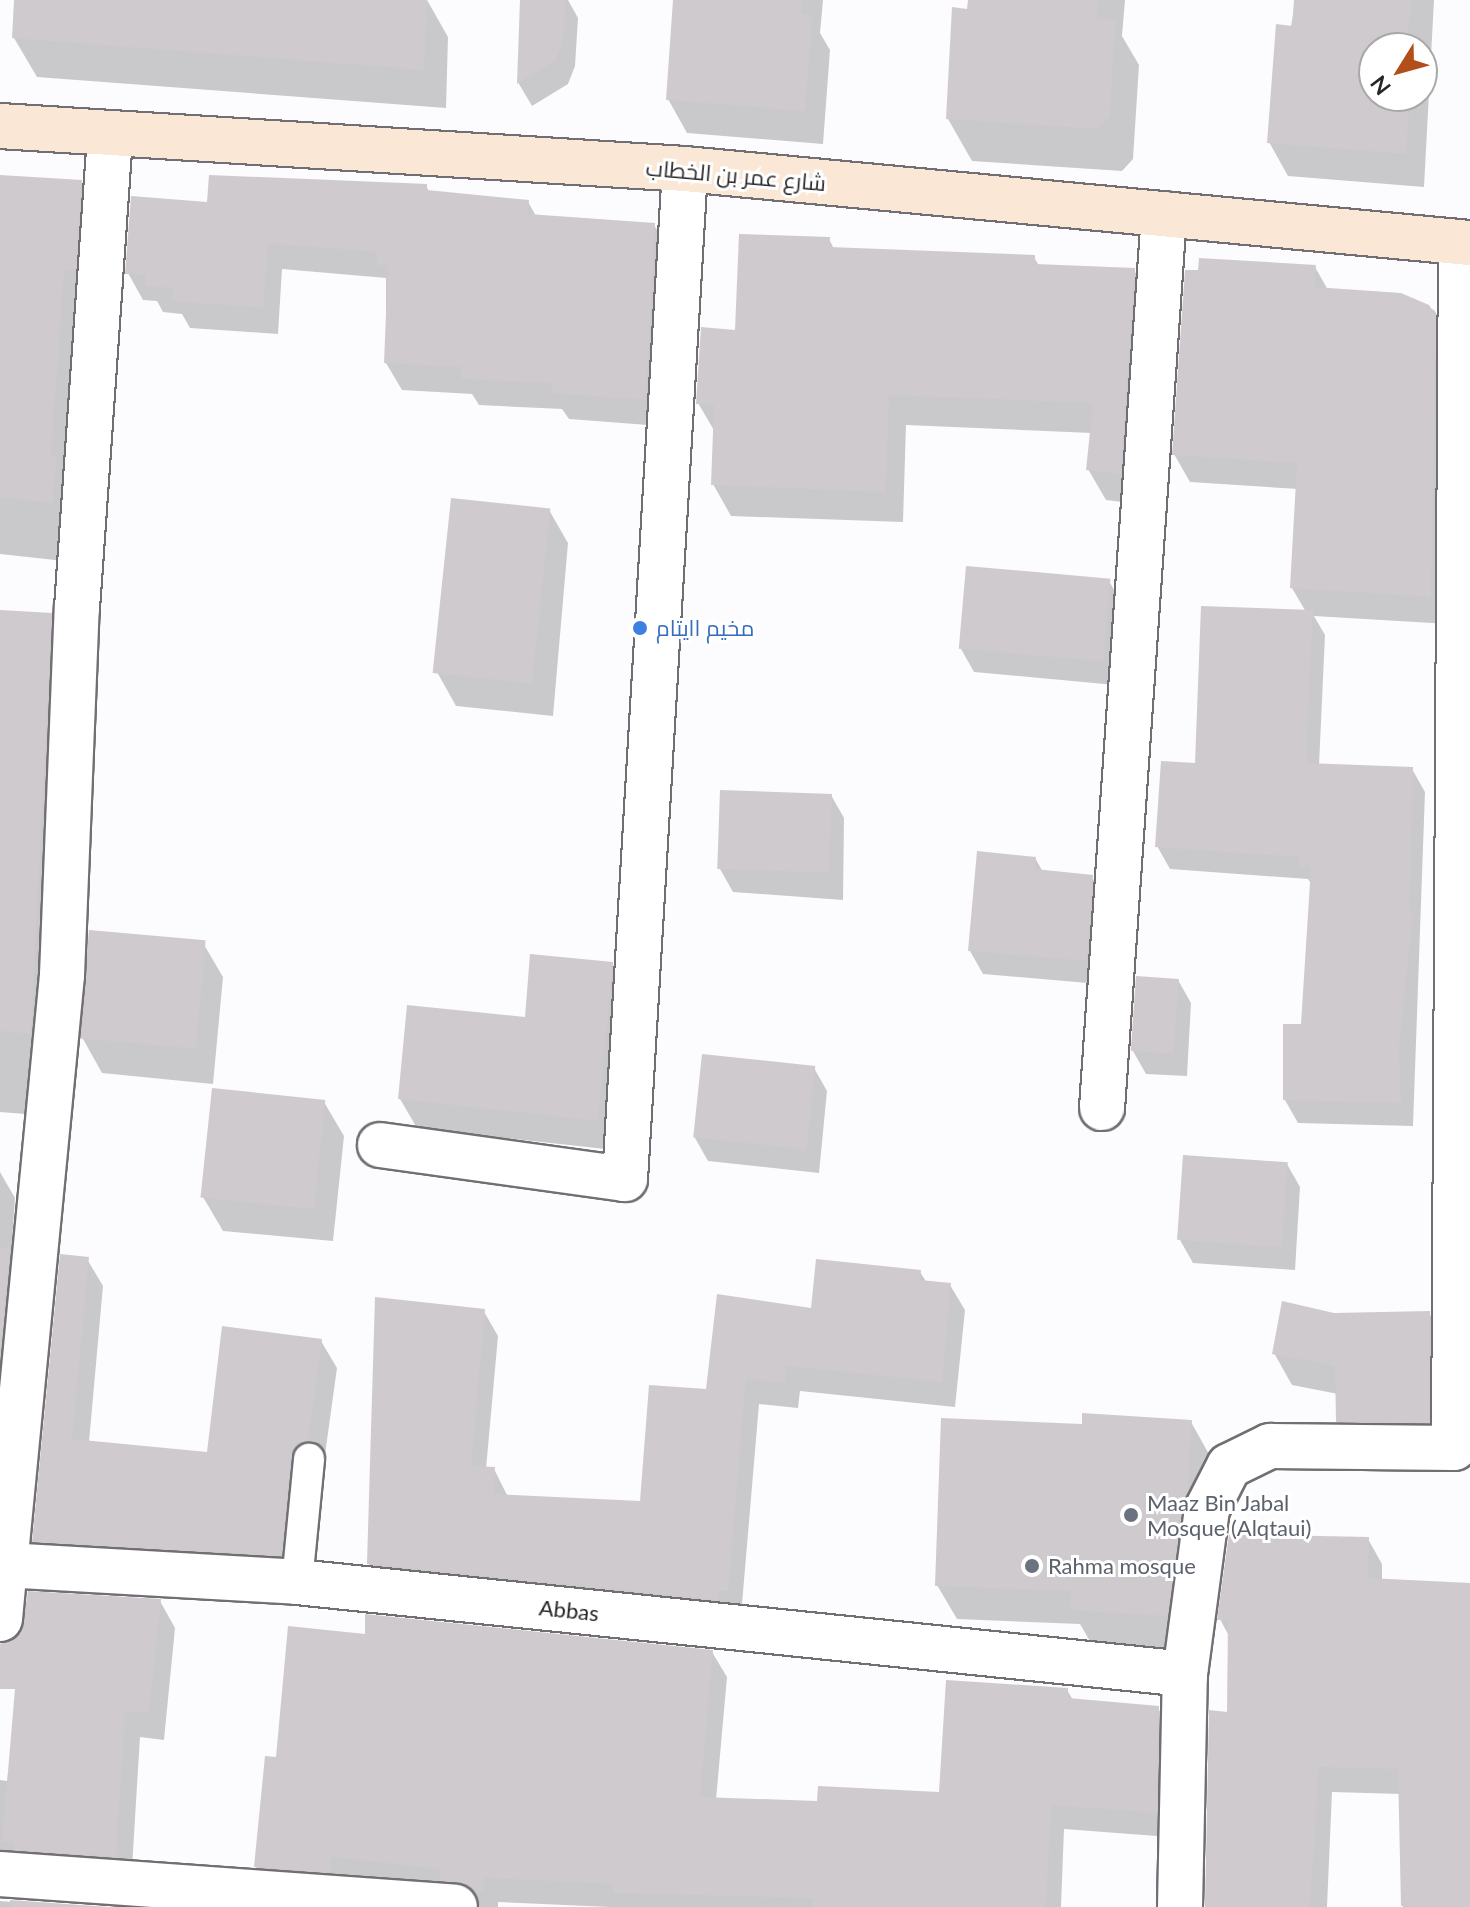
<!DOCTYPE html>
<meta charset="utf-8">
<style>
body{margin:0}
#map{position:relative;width:1470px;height:1907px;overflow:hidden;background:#fcfbfe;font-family:Lato,Cairo,sans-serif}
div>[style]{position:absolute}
.shadow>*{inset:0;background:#0003}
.building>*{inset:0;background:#cfcace;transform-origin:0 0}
.roads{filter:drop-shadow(2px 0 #726f74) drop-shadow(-2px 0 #726f74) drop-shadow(0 2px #726f74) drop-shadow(0 -2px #726f74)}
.lane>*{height:30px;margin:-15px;padding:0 15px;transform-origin:15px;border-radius:15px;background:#fff}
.street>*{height:44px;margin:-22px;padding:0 22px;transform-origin:22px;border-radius:22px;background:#fff}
.secondary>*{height:44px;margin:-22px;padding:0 22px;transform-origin:22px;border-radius:22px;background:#fae7d6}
.dots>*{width:22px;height:22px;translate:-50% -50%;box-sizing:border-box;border:4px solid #fff;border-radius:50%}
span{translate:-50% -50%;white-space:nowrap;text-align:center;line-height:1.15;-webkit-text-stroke:6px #fff;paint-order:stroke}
.street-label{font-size:22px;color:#262628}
.shop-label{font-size:22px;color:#366cbe}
.left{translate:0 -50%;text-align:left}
.worship-label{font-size:22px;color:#5b616d}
.north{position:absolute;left:1358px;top:32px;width:80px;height:80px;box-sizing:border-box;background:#fff;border:2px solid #a8a8a9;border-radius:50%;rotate:233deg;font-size:22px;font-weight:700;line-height:32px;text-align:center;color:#262628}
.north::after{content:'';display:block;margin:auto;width:28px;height:36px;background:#b24f18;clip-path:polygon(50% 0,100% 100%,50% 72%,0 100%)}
</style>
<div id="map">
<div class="shadow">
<div style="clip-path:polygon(16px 0,427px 0,448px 37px,446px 108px,37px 77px,14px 38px)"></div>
<div style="clip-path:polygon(522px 0,568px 0,578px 18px,575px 66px,568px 84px,532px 106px,519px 84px)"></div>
<div style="clip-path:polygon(675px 0,823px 0,820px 33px,830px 50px,823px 144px,687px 133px,668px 99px)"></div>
<div style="clip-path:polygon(970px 0,1125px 0,1122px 36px,1139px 65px,1133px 159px,1122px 171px,972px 161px,948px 119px)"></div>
<div style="clip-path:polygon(evenodd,1296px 0,1434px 0,1424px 187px,1288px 176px,1269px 142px,1296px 0,1374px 48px,1422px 48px,1422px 96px,1374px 96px,1374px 48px)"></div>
<div style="clip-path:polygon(0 177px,81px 182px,97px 209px,64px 561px,0 554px)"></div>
<div style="clip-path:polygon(426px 186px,430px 193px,528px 202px,536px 216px,654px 225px,670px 252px,661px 426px,569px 419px,562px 409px,479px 405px,472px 394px,402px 390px,386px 363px,386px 278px,282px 269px,278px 334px,190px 328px,182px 314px,163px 312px,157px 301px,143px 300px,128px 273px,209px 204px)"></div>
<div style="clip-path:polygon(829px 239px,834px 249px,1034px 257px,1039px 266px,1134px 270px,1152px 301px,1138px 504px,1106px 500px,1088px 469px,1092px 433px,906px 425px,903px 522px,731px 516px,713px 484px,715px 432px,698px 403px,737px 332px)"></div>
<div style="clip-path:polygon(1315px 267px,1328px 290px,1401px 295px,1434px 310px,1451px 338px,1449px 624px,1314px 616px,1325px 635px,1319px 766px,1412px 769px,1425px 792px,1413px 1126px,1298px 1123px,1285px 1100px,1303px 1026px,1312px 885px,1308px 879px,1170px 869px,1157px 846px,1197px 766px,1306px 612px,1292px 588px,1298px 489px,1190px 482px,1174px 454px)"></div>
<div style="clip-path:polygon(549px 510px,568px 543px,553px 716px,456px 706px,437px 672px)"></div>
<div style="clip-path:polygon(1109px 581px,1122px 604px,1115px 685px,974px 672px,961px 649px)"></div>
<div style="clip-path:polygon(51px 615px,66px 643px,38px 1115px,0 1112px,0 660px)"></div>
<div style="clip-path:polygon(831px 795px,844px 818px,843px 900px,733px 892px,720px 869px)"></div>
<div style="clip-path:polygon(1035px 858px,1043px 872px,1092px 877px,1105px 900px,1099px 984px,983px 974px,970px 951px)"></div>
<div style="clip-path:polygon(203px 943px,223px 977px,213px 1084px,102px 1073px,83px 1039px)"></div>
<div style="clip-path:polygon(612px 964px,629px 993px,614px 1150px,417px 1128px,400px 1099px)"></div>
<div style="clip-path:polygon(1178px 980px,1191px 1003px,1187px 1076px,1146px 1074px,1133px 1051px)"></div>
<div style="clip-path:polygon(814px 1068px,827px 1091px,819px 1173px,708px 1161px,695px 1138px)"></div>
<div style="clip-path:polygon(324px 1102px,344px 1136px,333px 1241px,223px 1231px,203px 1197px)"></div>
<div style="clip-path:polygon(1287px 1164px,1300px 1187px,1295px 1270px,1193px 1263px,1180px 1240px)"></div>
<div style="clip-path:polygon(0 1172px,15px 1198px,11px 1255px,25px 1279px,0 1557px)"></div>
<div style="clip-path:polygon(87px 1259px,103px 1286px,89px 1442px,208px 1454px,321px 1341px,337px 1368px,323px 1469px,296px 1582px,50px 1568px,34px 1541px)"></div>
<div style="clip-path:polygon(920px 1272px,927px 1283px,950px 1285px,965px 1310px,955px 1407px,800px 1391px,798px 1408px,759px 1404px,741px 1616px,384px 1589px,369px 1564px,483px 1310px,498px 1336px,486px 1469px,494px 1469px,508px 1497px,642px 1503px,708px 1391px,813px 1310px)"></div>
<div style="clip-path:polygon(1429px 1313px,1447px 1344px,1446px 1454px,1357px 1453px,1338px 1421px,1338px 1394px,1292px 1385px,1274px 1353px,1333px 1315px)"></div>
<div style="clip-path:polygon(1191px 1422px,1210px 1456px,1186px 1649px,1091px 1643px,1080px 1624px,957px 1619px,937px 1585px,1084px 1426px)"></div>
<div style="clip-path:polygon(1368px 1539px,1382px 1564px,1382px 1580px,1470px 1585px,1470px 1907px,1403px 1907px,1401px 1794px,1332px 1792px,1327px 1907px,1205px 1907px,1211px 1712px,1229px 1714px,1230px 1638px,1220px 1619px)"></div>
<div style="clip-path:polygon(160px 1601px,175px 1628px,164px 1740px,140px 1737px,131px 1884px,0 1886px,0 1780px,7px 1781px,15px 1729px)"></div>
<div style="clip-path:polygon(367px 1636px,712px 1652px,727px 1677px,716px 1800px,819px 1803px,941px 1794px,1067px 1690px,1073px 1700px,1158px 1708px,1172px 1733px,1170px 1837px,1064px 1829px,1061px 1907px,610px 1907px,498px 1902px,498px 1907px,461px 1907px,271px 1892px,256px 1867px,278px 1759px)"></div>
<div style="clip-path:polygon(0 1901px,76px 1907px,0 1907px)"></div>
</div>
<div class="building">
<div style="clip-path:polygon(14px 0,427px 0,424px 70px,12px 38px)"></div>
<div style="clip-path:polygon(520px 0,566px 0,563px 42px,555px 61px,517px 84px)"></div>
<div style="clip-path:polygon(673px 0,802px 0,801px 14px,812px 15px,805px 111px,666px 100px)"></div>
<div style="clip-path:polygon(968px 0,1098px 0,1097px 19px,1115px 20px,1110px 116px,1098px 129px,946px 119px,952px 7px,967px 9px)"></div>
<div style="clip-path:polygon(1294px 0,1411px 0,1408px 35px,1415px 35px,1414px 48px,1374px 48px,1374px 96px,1410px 96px,1406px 154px,1267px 143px,1276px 24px,1292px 26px)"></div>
<div style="clip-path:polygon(0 175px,82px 180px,76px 271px,64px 270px,51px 456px,57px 457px,53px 503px,0 497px)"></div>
<div style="clip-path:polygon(209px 175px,427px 184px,427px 190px,529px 200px,528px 214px,655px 223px,646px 400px,551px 393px,552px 383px,462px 379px,462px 367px,384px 363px,388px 265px,377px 265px,377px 252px,268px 243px,263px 308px,172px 301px,173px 288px,145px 286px,146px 275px,125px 274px,131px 196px,207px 202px)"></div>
<div style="clip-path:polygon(739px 234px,830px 237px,829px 247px,1035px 255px,1035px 264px,1135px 268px,1121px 474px,1086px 470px,1093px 403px,889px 395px,886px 492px,711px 485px,714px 405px,696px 404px,701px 327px,735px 330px)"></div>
<div style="clip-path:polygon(1199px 258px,1316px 265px,1314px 287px,1401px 293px,1429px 305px,1436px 316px,1431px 597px,1290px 588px,1297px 463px,1172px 455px,1185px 270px,1198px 270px)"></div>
<div style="left:451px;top:498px;width:100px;height:176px;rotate:6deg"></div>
<div style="left:966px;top:566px;width:145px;height:83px;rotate:5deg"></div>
<div style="clip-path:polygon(1201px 606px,1313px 610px,1306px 763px,1413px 767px,1409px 910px,1413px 911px,1399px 1049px,1401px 1103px,1283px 1100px,1283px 1024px,1301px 1024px,1311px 867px,1299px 867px,1299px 857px,1155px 847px,1161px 761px,1195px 763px)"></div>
<div style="clip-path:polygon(0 610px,52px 613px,31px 1034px,0 1031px)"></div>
<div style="left:720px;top:790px;width:112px;height:79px;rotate:2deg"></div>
<div style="clip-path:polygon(977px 851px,1036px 857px,1035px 869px,1093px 875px,1087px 961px,968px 951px)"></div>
<div style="left:89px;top:930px;width:117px;height:109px;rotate:5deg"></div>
<div style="clip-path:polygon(530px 954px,613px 962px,598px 1121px,398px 1099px,407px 1005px,525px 1017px)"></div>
<div style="left:1136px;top:976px;width:43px;height:75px;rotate:4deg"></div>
<div style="left:702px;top:1054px;width:114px;height:84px;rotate:6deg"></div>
<div style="left:212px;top:1088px;width:114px;height:110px;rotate:6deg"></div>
<div style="left:1183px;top:1155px;width:105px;height:85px;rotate:4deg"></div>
<div style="clip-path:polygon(0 1248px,10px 1249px,0 1357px)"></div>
<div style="clip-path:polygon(60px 1254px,89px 1257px,72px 1439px,207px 1452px,222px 1326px,322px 1339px,308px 1441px,295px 1448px,291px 1457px,281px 1556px,32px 1542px)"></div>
<div style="clip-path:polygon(816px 1259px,921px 1270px,920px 1280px,951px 1283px,942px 1382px,786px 1366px,785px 1383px,746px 1379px,728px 1591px,719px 1591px,718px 1600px,367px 1564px,375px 1297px,485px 1309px,471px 1466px,495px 1467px,494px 1494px,640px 1501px,649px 1385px,706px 1389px,717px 1294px,811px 1308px)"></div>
<div style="clip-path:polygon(1282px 1301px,1334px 1313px,1430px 1311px,1429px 1423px,1336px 1422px,1335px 1366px,1272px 1354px)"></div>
<div style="clip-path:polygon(1082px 1413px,1192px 1420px,1188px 1492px,1167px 1616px,1070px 1610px,1071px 1591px,935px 1586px,941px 1418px,1082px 1424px)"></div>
<div style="clip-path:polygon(1229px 1534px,1369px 1537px,1368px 1578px,1470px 1583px,1470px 1907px,1401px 1906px,1398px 1769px,1319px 1767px,1310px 1907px,1205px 1907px,1209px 1710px,1227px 1712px,1228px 1620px,1217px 1620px)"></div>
<div style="clip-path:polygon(28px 1591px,161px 1599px,149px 1713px,125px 1711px,116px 1857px,14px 1850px,14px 1843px,2px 1842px,15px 1689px,0 1689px,0 1644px,21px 1633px)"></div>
<div style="clip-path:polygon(365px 1614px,713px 1650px,700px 1797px,817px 1801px,818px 1786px,939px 1792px,946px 1680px,1068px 1688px,1068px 1698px,1159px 1706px,1157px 1813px,1051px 1805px,1046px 1907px,812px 1907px,813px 1898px,613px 1893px,613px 1884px,485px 1878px,483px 1891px,439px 1881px,440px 1869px,331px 1857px,330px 1873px,254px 1867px,265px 1756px,276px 1757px,288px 1626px,365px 1634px)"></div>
<div style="clip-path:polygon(10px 1900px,109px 1907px,10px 1907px)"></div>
</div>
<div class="roads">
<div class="lane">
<div style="left:297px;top:1582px;width:124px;rotate:-84.4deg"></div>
</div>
<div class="street">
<div style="left:1102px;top:1108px;width:896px;rotate:-86.03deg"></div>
<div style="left:380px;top:1145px;width:247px;rotate:7.9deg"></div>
<div style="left:625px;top:1179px;width:1012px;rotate:-86.6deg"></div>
<div style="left:5px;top:1565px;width:593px;rotate:-84.48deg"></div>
<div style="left:62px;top:975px;width:367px;rotate:-87.7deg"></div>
<div style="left:77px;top:608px;width:472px;rotate:-86deg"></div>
<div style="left:0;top:1619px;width:54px;rotate:-84.7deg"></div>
<div style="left:5px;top:1565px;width:292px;rotate:3.3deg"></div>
<div style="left:297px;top:1582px;width:893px;rotate:5.91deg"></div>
<div style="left:0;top:1874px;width:456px;rotate:4.1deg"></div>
<div style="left:1180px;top:1907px;width:233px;rotate:-88.8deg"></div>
<div style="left:1185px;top:1674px;width:166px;rotate:-82.4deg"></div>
<div style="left:1207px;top:1509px;width:48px;rotate:-62.9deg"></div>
<div style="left:1229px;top:1466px;width:46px;rotate:-26deg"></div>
<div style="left:1270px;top:1446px;width:184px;rotate:0.6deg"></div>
<div style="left:1454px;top:1448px;width:1205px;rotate:-89.67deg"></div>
</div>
<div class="secondary">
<div style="left:0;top:126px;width:686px;rotate:3.59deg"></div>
<div style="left:685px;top:169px;width:788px;rotate:5.39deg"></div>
</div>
</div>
<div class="dots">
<div style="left:640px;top:628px;background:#3f7fe0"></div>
<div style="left:1131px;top:1515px;background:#6b7280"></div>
<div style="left:1032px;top:1566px;background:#6b7280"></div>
</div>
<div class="street-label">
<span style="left:736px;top:175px;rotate:5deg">شارع عمر بن الخطاب</span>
<span style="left:569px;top:1610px;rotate:6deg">Abbas</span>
</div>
<div class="shop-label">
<span class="left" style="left:656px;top:628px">مخيم اايتام</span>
</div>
<div class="worship-label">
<span class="left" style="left:1147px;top:1515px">Maaz Bin Jabal<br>Mosque (Alqtaui)</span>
<span class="left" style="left:1048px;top:1566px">Rahma mosque</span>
</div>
<div class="north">N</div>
</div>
